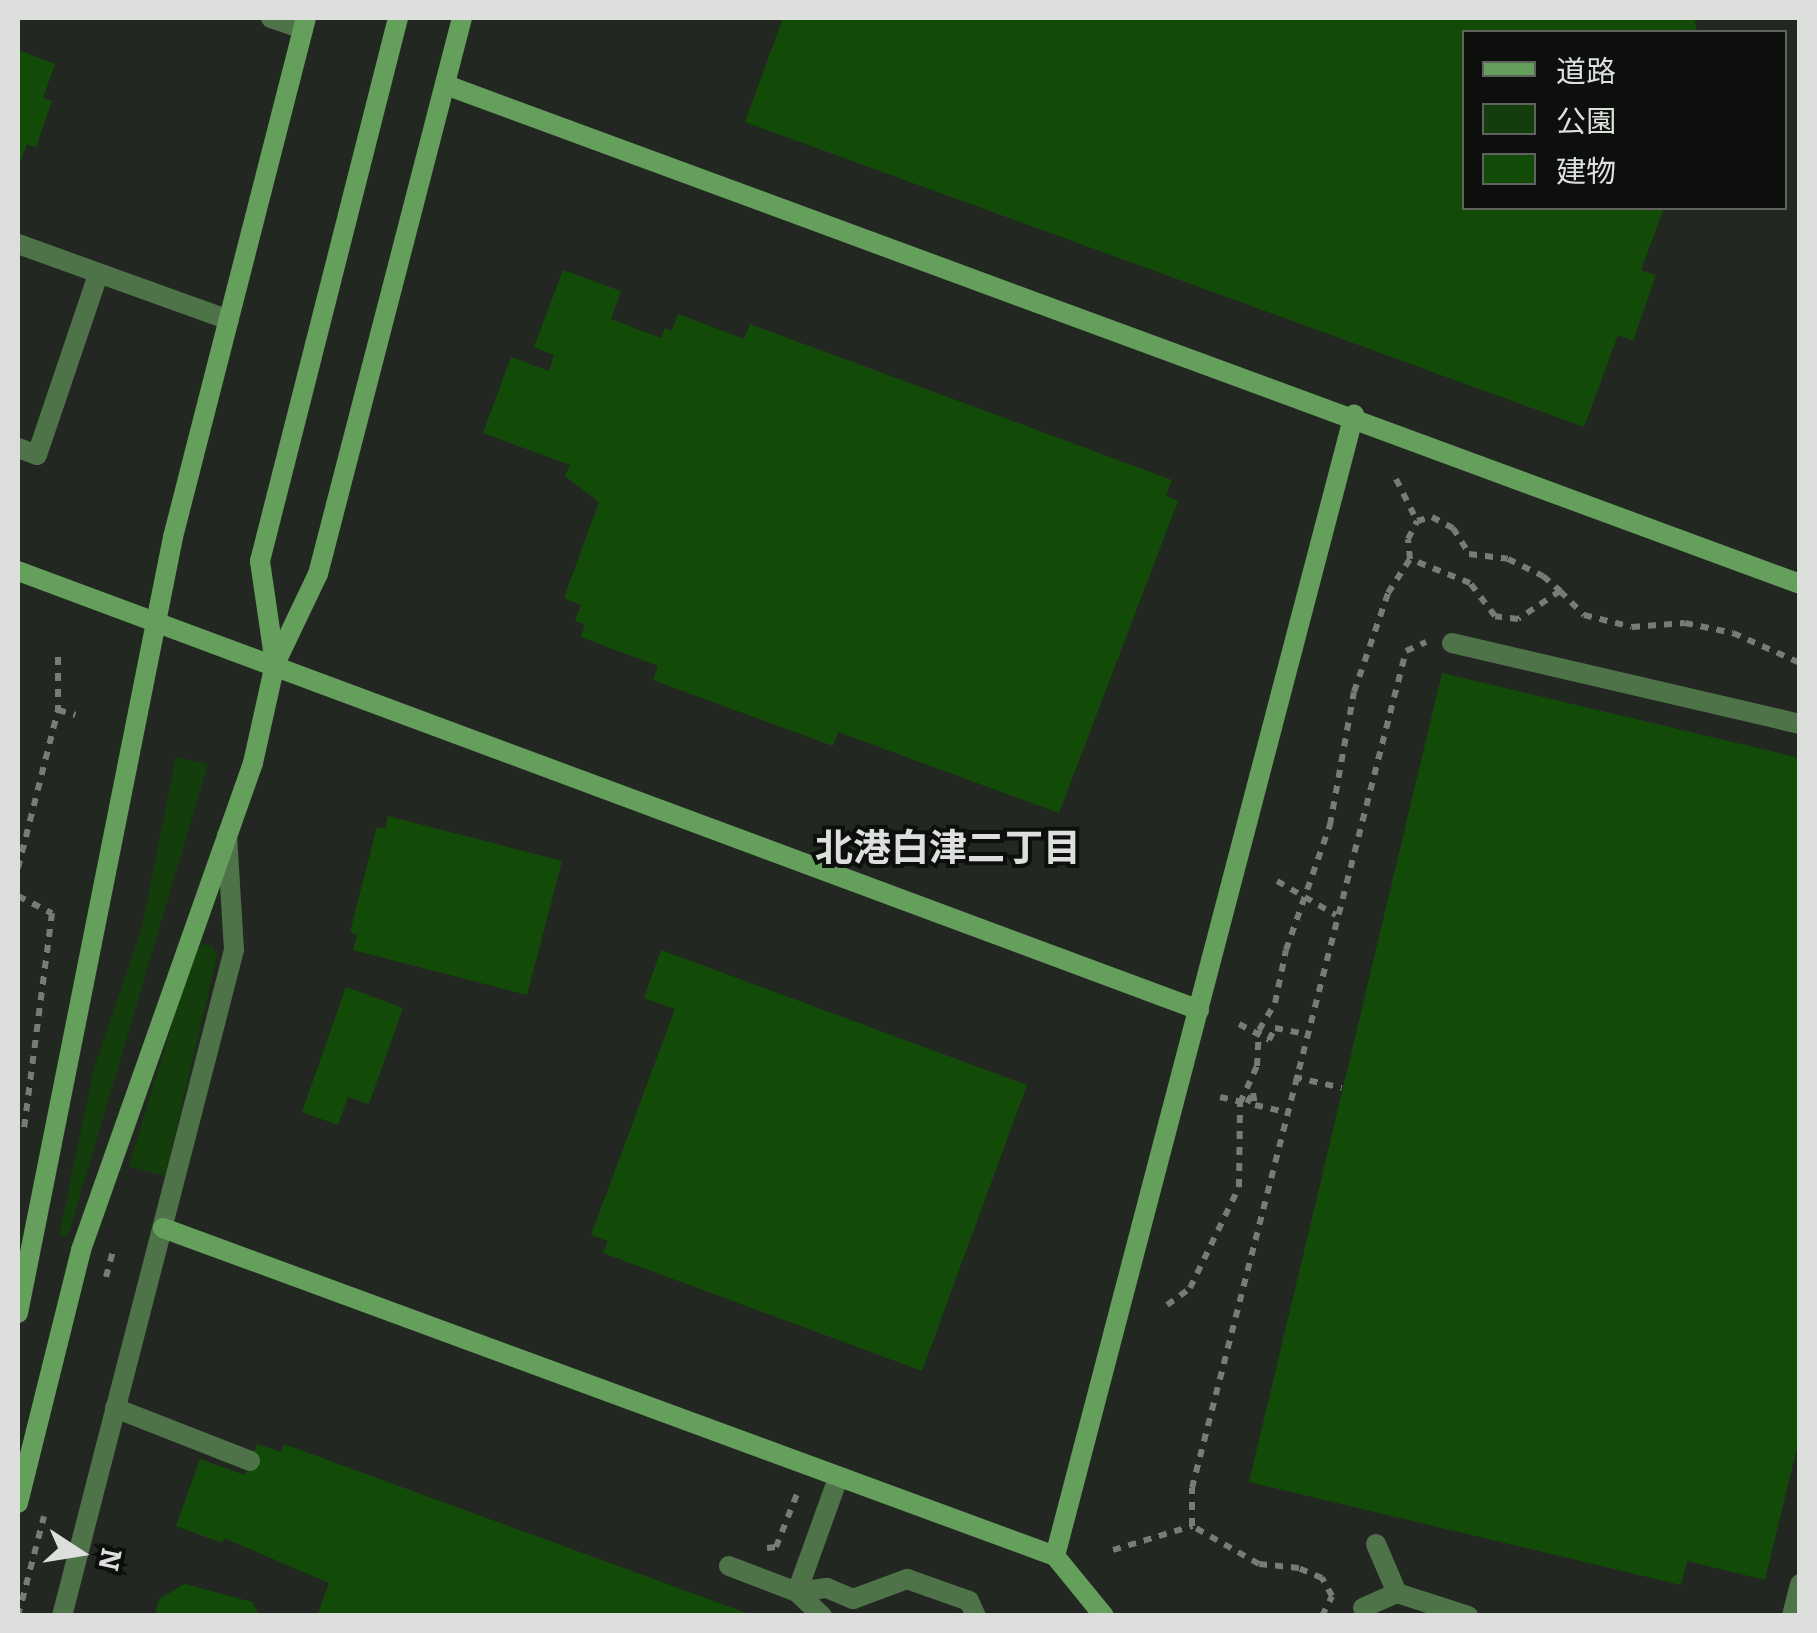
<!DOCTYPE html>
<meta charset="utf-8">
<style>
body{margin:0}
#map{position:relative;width:1817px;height:1633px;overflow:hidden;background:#232722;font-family:Bitter,"Noto Sans JP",serif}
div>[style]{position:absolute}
.green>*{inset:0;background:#133e0c}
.building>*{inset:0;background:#124b07}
.path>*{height:6px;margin-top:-3px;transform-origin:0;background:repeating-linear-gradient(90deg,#787c77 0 8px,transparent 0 16px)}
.lane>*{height:20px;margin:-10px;padding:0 10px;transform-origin:10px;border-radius:10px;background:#4f7349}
.street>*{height:20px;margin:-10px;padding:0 10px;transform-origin:10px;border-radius:10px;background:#4f7349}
.secondary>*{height:20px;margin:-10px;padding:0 10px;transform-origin:10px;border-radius:10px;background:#649f5b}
span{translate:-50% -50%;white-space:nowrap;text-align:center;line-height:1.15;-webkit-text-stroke:8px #0d0f0d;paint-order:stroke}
.neighbourhood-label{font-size:38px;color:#dcdfdb;font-weight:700}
.frame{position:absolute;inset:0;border:20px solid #dcdfdb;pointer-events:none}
.legend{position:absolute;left:1462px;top:30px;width:325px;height:180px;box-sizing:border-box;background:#0d0f0d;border:2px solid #60625f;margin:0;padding:12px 18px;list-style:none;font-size:30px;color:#dcdfdb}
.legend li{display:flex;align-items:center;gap:20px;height:50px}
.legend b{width:50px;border:2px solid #60625f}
.north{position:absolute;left:30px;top:1503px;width:100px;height:100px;-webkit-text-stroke:8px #0d0f0d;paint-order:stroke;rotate:102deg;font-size:28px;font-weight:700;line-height:40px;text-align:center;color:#dcdfdb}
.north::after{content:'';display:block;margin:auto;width:35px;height:45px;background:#dcdfdb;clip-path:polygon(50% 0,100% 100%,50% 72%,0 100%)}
</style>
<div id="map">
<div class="green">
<div style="clip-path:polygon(176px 757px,208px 764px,68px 1236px,59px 1236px,94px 1068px,142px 928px)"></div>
<div style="clip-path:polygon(203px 944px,213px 946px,217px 956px,165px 1176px,129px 1166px,194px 952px)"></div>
</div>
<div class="building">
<div style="clip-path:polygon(783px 18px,1694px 18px,1697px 32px,1464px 32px,1464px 208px,1664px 208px,1641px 270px,1656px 275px,1633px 341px,1618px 335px,1584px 427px,745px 122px)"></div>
<div style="clip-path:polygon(18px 50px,55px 64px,43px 98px,52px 101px,36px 147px,27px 144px,18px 168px)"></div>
<div style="clip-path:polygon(563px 270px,621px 291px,611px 319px,661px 338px,665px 328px,672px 331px,678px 314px,744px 339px,750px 324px,1172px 480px,1166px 496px,1178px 501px,1059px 813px,838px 732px,833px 746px,653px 680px,658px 666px,581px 637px,585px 624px,575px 621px,581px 605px,564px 598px,599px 502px,565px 476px,570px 465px,483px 433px,511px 357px,549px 371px,554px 355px,534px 347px)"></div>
<div style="clip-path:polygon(1442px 673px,1800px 758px,1800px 1435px,1765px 1580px,1687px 1561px,1681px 1585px,1249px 1482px)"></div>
<div style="clip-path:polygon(388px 816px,562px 861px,527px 995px,353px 950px,357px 935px,350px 932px,377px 827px,385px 829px)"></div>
<div style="clip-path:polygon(661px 950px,1027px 1085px,922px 1371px,603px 1253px,608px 1241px,591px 1235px,675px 1009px,644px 998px)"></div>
<div style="clip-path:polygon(346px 987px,403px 1008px,369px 1104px,348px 1097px,338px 1125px,302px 1112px)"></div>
<div style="clip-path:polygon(257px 1444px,281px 1452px,284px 1444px,752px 1615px,317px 1616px,329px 1583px,224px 1538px,222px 1543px,176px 1526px,200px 1459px,245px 1475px)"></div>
<div style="clip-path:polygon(185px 1584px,252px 1602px,260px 1616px,155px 1616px,159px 1599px)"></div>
</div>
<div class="path">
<div style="left:1396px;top:479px;width:47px;rotate:63.4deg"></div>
<div style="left:1560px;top:591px;width:50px;rotate:146.3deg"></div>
<div style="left:1518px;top:619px;width:23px;rotate:-173deg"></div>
<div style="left:1495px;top:616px;width:41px;rotate:-127.1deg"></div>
<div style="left:1470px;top:583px;width:65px;rotate:-158.2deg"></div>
<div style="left:1410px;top:559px;width:20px;rotate:-96deg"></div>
<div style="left:1408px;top:539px;width:20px;rotate:-63deg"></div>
<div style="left:1417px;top:521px;width:16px;rotate:-15deg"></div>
<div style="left:1432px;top:517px;width:24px;rotate:28deg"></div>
<div style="left:1453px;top:528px;width:31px;rotate:58deg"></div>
<div style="left:1469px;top:554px;width:39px;rotate:7deg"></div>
<div style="left:1508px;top:559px;width:39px;rotate:26deg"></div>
<div style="left:1543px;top:576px;width:23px;rotate:41deg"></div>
<div style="left:1560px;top:591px;width:34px;rotate:45deg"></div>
<div style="left:1584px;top:615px;width:49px;rotate:14deg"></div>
<div style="left:1632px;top:627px;width:53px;rotate:-4.3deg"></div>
<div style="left:1685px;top:623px;width:49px;rotate:11.8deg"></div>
<div style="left:1733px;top:633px;width:73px;rotate:24.1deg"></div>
<div style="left:58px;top:657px;width:53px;rotate:90deg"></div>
<div style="left:58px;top:710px;width:18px;rotate:16deg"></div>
<div style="left:18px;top:868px;width:163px;rotate:-75.8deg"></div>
<div style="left:1277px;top:881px;width:68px;rotate:30deg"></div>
<div style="left:18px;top:896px;width:38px;rotate:27deg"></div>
<div style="left:52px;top:913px;width:219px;rotate:97.4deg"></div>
<div style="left:1239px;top:1024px;width:34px;rotate:28deg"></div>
<div style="left:1269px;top:1040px;width:13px;rotate:-63deg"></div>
<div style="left:1275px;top:1028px;width:31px;rotate:11deg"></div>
<div style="left:1294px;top:1077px;width:49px;rotate:12.9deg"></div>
<div style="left:1220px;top:1097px;width:28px;rotate:13deg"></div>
<div style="left:1247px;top:1103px;width:12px;rotate:-59deg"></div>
<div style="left:1253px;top:1093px;width:12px;rotate:81deg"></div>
<div style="left:1255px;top:1105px;width:31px;rotate:13deg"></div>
<div style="left:106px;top:1277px;width:28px;rotate:-75deg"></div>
<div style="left:1167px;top:1305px;width:29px;rotate:-36deg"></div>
<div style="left:1190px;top:1288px;width:112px;rotate:-64.1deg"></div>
<div style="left:1239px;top:1187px;width:84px;rotate:-89.3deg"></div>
<div style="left:1240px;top:1103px;width:41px;rotate:-65.3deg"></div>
<div style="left:1257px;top:1066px;width:36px;rotate:-87deg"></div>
<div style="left:1259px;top:1030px;width:31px;rotate:-59deg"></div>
<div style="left:1275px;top:1003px;width:54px;rotate:-78.3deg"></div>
<div style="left:1286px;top:950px;width:133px;rotate:-70.6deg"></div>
<div style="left:1330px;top:825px;width:135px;rotate:-79.8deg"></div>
<div style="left:1354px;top:692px;width:105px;rotate:-71deg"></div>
<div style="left:1388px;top:593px;width:40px;rotate:-57.1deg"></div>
<div style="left:767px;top:1548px;width:9px;rotate:-6deg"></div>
<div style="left:776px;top:1547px;width:57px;rotate:-68.4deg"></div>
<div style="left:1113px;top:1550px;width:83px;rotate:-16.9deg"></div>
<div style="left:18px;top:1616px;width:103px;rotate:-75.4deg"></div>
<div style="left:1322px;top:1616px;width:22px;rotate:-63deg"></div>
<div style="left:1332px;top:1596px;width:21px;rotate:-119deg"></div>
<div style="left:1322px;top:1578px;width:25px;rotate:-157deg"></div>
<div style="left:1299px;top:1568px;width:40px;rotate:-174.3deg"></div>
<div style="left:1259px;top:1564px;width:77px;rotate:-150.4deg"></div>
<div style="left:1192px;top:1526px;width:38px;rotate:-90deg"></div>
<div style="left:1192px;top:1488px;width:864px;rotate:-75.66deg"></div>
<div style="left:1406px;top:651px;width:22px;rotate:-24deg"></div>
</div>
<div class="lane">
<div style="left:18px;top:244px;width:224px;rotate:19.8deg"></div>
<div style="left:18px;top:448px;width:20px;rotate:20deg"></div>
<div style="left:37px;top:455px;width:190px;rotate:-71.3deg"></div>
<div style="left:1452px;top:643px;width:357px;rotate:13.1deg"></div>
<div style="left:115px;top:1408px;width:145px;rotate:21.4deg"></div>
<div style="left:1376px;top:1544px;width:53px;rotate:66.8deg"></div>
<div style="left:1397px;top:1593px;width:75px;rotate:17.9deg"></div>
<div style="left:729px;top:1566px;width:73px;rotate:20.9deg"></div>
<div style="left:797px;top:1592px;width:121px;rotate:-70.2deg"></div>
<div style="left:797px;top:1592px;width:30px;rotate:-8deg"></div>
<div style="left:827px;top:1588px;width:28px;rotate:23deg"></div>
<div style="left:853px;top:1599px;width:58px;rotate:-20.3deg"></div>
<div style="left:907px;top:1579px;width:66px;rotate:19.5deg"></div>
<div style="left:969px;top:1601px;width:17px;rotate:65deg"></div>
<div style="left:797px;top:1592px;width:35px;rotate:44deg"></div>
<div style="left:1363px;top:1608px;width:37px;rotate:-24deg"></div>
<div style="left:1792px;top:1616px;width:33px;rotate:-76deg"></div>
</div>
<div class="street">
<div style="left:271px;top:18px;width:34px;rotate:19deg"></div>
<div style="left:62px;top:1616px;width:688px;rotate:-75.52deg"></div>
<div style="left:234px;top:950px;width:115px;rotate:-93.5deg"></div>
</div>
<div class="secondary">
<div style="left:446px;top:85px;width:1443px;rotate:20.23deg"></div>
<div style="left:18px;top:571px;width:1260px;rotate:20.39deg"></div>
<div style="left:275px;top:664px;width:104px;rotate:-98.3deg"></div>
<div style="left:260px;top:561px;width:560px;rotate:-75.74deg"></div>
<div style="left:163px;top:1228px;width:950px;rotate:20.19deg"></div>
<div style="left:1055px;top:1556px;width:77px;rotate:50.8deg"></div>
<div style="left:18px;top:1313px;width:791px;rotate:-78.7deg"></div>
<div style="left:173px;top:537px;width:536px;rotate:-75.63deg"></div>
<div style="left:18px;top:1503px;width:261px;rotate:-76deg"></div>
<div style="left:81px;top:1250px;width:516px;rotate:-70.55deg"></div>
<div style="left:253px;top:763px;width:101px;rotate:-77.5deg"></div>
<div style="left:275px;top:664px;width:100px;rotate:-64.5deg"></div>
<div style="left:318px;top:574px;width:574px;rotate:-75.48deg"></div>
<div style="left:1055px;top:1556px;width:1180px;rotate:-75.32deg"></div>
</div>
<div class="neighbourhood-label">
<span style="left:948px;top:849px">北港白津二丁目</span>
</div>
<div class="frame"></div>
<ul class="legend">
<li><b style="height:12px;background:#649f5b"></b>道路</li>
<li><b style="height:28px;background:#133e0c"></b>公園</li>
<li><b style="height:28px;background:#124b07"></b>建物</li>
</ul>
<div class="north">N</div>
</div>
